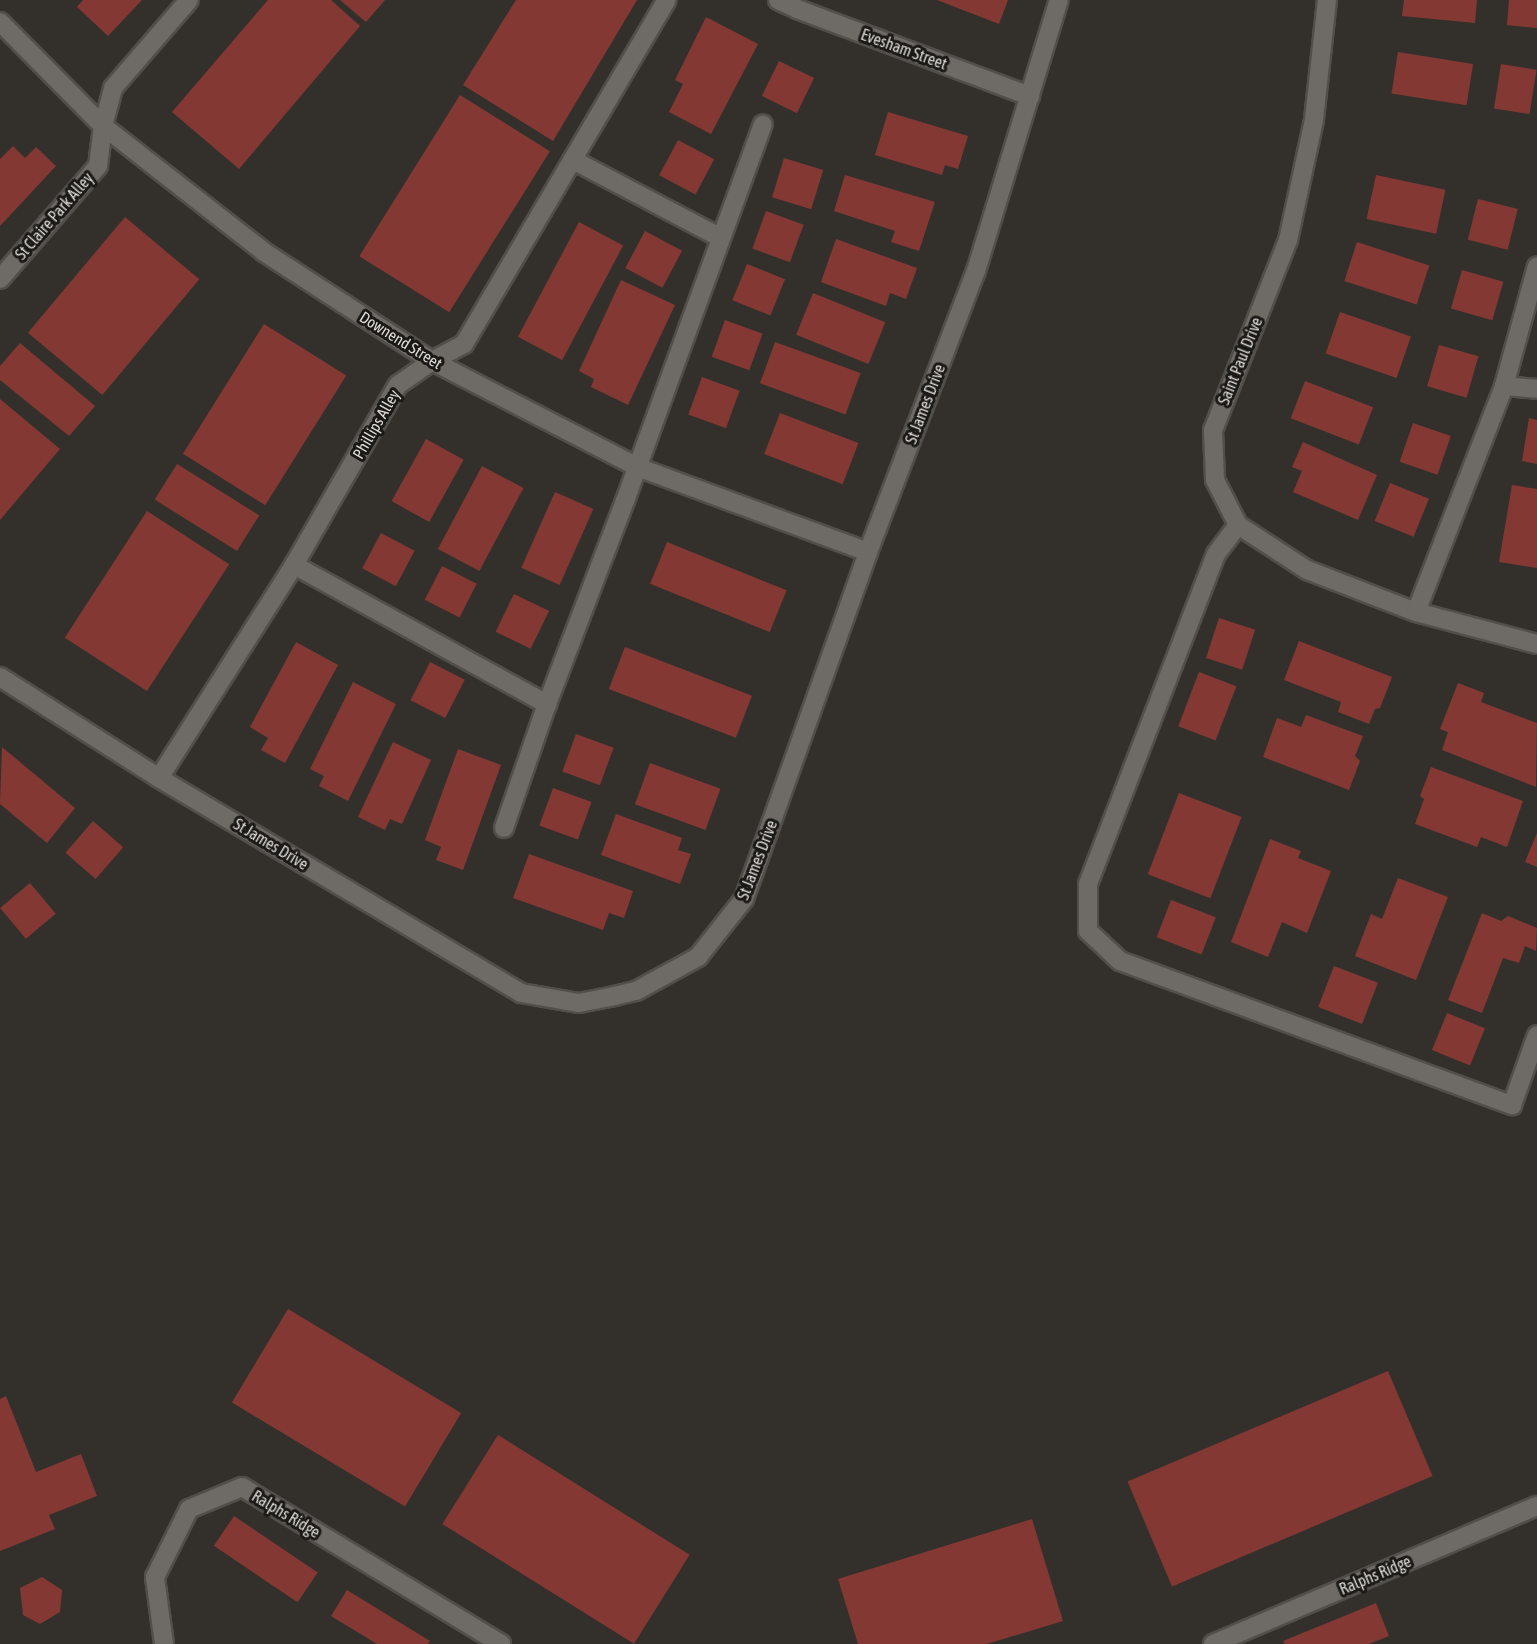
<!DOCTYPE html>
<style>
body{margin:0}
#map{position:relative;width:1537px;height:1644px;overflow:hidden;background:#33302b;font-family:"Asap Condensed",sans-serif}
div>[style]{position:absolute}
.building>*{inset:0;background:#843834;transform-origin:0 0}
.roads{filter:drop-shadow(2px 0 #514f4b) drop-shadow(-2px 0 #514f4b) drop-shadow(0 2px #514f4b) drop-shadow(0 -2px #514f4b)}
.minor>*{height:18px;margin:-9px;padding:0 9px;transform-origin:9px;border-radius:9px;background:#6e6a65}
span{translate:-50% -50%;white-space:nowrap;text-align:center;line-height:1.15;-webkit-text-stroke:6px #1a1916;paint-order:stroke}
.street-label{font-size:16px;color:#dddbd8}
</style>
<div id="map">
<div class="building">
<div style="clip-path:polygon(83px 0,142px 0,108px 36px,77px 7px)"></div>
<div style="clip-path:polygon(268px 0,331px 0,360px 26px,239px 169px,172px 112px)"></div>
<div style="clip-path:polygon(340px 0,385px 0,366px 22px)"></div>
<div style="clip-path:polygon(516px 0,637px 0,553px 141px,463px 85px)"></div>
<div style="clip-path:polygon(937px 0,1008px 0,999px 24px)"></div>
<div style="clip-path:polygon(1404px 0,1477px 0,1475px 23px,1402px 16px)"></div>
<div style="clip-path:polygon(1509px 0,1537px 0,1537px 28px,1507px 25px)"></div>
<div style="clip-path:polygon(706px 17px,758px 44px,711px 134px,669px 112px,683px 84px,675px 80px)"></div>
<div style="left:1398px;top:52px;width:76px;height:42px;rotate:9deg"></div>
<div style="left:779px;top:61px;width:39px;height:39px;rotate:26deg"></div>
<div style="left:1501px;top:64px;width:36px;height:45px;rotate:9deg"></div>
<div style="left:460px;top:95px;width:106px;height:190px;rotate:32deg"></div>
<div style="clip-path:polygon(888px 112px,968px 136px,958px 169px,945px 165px,942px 175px,875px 155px)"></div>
<div style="left:678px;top:140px;width:41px;height:40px;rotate:28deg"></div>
<div style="clip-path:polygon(13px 146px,25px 158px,36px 147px,56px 166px,0 226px,0 159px)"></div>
<div style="left:784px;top:158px;width:41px;height:41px;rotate:17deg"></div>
<div style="clip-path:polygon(845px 175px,935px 202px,919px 251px,891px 242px,895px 231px,834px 211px)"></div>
<div style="left:1376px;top:175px;width:71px;height:45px;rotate:12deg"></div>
<div style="left:1478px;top:199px;width:41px;height:42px;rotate:14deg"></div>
<div style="left:766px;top:211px;width:40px;height:40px;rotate:20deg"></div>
<div style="left:125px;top:217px;width:97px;height:151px;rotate:40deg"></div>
<div style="left:579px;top:222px;width:50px;height:130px;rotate:28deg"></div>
<div style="left:645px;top:231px;width:42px;height:42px;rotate:28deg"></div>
<div style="clip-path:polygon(836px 239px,917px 268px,906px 299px,890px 293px,886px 306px,821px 282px)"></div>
<div style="left:1357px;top:242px;width:76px;height:41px;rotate:18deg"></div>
<div style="left:747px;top:264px;width:41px;height:39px;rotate:22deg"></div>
<div style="left:1462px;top:270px;width:43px;height:40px;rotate:16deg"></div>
<div style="clip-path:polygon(621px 280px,675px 305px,628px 405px,591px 387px,594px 379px,579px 371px)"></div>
<div style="left:813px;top:293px;width:78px;height:45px;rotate:22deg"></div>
<div style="left:1340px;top:312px;width:75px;height:44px;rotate:19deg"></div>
<div style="left:725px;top:320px;width:40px;height:39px;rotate:20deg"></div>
<div style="left:264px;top:324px;width:97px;height:153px;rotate:32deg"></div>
<div style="left:775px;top:342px;width:91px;height:44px;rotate:20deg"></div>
<div style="clip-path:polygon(20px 343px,95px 406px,69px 436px,0 380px,0 366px)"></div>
<div style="left:1439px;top:345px;width:41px;height:43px;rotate:16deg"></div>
<div style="left:702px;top:377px;width:40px;height:40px;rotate:20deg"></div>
<div style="left:1305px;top:381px;width:73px;height:40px;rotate:21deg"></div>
<div style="clip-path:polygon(0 399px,60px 449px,0 520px)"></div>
<div style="left:780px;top:413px;width:84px;height:44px;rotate:21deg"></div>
<div style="clip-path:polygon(1529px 418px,1537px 420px,1537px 464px,1522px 461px)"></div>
<div style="left:1413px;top:423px;width:40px;height:41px;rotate:19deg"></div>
<div style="left:426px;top:439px;width:43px;height:71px;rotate:29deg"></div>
<div style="clip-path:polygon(1303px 442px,1377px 475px,1358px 520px,1293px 492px,1302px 471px,1292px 467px)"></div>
<div style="left:177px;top:464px;width:97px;height:42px;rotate:32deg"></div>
<div style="left:482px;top:466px;width:47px;height:94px;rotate:28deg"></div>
<div style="left:1390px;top:483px;width:42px;height:41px;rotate:22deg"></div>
<div style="clip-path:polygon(1512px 485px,1537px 489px,1537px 568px,1499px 562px)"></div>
<div style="left:555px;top:492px;width:42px;height:83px;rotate:24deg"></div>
<div style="left:147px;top:511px;width:98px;height:151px;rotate:33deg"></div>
<div style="left:381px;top:533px;width:38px;height:40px;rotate:28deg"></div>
<div style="left:667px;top:542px;width:129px;height:45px;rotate:22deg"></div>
<div style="left:442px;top:566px;width:39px;height:38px;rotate:27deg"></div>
<div style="left:514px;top:594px;width:39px;height:42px;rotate:26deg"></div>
<div style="left:1219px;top:618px;width:38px;height:42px;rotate:18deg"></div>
<div style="clip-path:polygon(1299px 641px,1392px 677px,1380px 708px,1375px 709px,1369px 724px,1338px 712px,1341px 702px,1284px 680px)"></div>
<div style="clip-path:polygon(296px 642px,338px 665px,285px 763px,261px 750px,268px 738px,250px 727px)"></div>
<div style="left:625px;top:647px;width:136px;height:45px;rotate:21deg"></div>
<div style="left:430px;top:662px;width:39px;height:43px;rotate:27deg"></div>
<div style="left:1199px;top:672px;width:40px;height:58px;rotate:21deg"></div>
<div style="clip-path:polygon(353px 682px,396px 704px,348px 801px,319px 786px,324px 776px,310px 769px)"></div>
<div style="clip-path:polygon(1458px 683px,1484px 693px,1481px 702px,1537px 723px,1536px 787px,1442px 750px,1448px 732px,1440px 729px)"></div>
<div style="clip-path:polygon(1306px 715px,1363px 736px,1355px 756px,1360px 761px,1349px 790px,1263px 757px,1277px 718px,1301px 727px)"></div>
<div style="left:576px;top:734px;width:40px;height:40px;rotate:20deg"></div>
<div style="clip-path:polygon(393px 742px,431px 760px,402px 824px,390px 819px,385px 830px,358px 817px)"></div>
<div style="clip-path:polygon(2px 747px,75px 808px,47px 843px,0 804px)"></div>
<div style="clip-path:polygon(458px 749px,501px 765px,463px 870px,436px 860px,441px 847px,425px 840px)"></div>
<div style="left:650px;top:763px;width:75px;height:44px;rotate:20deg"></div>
<div style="clip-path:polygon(1431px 767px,1523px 801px,1507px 847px,1481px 837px,1477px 847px,1415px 824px,1424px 799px,1420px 796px)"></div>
<div style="left:553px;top:788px;width:41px;height:40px;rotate:20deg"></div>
<div style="left:1179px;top:793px;width:67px;height:87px;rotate:21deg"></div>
<div style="clip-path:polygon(616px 814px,682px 838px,678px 850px,691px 854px,680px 884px,601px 855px)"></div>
<div style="left:93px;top:821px;width:40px;height:42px;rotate:41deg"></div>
<div style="clip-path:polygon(1537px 833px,1537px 867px,1525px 862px)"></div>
<div style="clip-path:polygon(1270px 839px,1301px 851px,1298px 858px,1331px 871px,1307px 933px,1282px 922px,1268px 957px,1231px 942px)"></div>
<div style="clip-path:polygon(529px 854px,633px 891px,624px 918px,609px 913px,603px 930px,513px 898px)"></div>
<div style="clip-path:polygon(1398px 878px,1448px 897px,1416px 980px,1355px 956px,1371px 914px,1382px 919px)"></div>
<div style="left:30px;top:883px;width:40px;height:39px;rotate:50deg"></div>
<div style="left:1171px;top:900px;width:48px;height:40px;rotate:21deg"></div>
<div style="clip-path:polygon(1482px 913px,1501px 921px,1508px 916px,1537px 928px,1536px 951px,1525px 946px,1519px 963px,1503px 958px,1482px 1013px,1448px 1000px)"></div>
<div style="left:1334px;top:966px;width:47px;height:44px;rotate:21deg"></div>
<div style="left:1447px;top:1013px;width:41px;height:40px;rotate:22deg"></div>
<div style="left:288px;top:1309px;width:202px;height:109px;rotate:31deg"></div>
<div style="left:1388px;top:1371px;width:114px;height:283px;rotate:67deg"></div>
<div style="clip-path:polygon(6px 1396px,36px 1472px,81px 1454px,97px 1496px,49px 1515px,55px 1529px,0 1551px,0 1399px)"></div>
<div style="left:498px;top:1435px;width:226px;height:105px;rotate:32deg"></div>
<div style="left:234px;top:1516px;width:101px;height:36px;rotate:34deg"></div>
<div style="clip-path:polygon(1032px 1519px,1063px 1621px,987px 1644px,858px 1644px,838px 1579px)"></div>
<div style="clip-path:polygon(42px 1577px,62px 1590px,60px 1612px,40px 1624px,23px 1615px,20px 1588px)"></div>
<div style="clip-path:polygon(347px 1590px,430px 1641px,428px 1644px,377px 1644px,331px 1616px)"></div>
<div style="clip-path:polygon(1376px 1603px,1389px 1636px,1369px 1644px,1285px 1644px,1283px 1641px)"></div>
</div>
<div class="roads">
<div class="minor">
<div style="left:778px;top:0;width:21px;rotate:25deg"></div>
<div style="left:797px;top:9px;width:249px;rotate:20.5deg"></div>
<div style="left:1327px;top:0;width:121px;rotate:96.2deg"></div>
<div style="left:1314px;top:120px;width:123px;rotate:102.2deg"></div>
<div style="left:1288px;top:240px;width:204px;rotate:111.5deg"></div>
<div style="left:1213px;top:430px;width:50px;rotate:87.7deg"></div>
<div style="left:1215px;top:480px;width:51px;rotate:62.9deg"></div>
<div style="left:1238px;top:525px;width:82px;rotate:33.1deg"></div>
<div style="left:1307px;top:570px;width:117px;rotate:21.1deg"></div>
<div style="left:1416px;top:612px;width:125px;rotate:14.8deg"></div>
<div style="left:0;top:22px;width:146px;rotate:45.3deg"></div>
<div style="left:103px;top:126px;width:204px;rotate:38deg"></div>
<div style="left:264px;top:252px;width:200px;rotate:33deg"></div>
<div style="left:432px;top:361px;width:231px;rotate:27.3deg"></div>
<div style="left:637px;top:467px;width:246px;rotate:20.2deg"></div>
<div style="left:573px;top:160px;width:167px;rotate:27.8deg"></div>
<div style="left:0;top:279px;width:150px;rotate:-49.1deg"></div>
<div style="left:98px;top:166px;width:40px;rotate:-82.9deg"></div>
<div style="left:103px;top:126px;width:39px;rotate:-75deg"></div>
<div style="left:113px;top:88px;width:116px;rotate:-49.2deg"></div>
<div style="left:1504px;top:386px;width:33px;rotate:5deg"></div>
<div style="left:1238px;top:525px;width:36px;rotate:127deg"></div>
<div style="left:1216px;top:554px;width:354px;rotate:111.2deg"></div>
<div style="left:1088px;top:884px;width:47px;rotate:90deg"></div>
<div style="left:1088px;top:931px;width:44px;rotate:43.2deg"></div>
<div style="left:1120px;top:961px;width:418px;rotate:20.2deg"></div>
<div style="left:1512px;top:1105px;width:74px;rotate:-70.3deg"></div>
<div style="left:294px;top:565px;width:289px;rotate:28.8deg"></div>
<div style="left:1416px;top:612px;width:243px;rotate:-68.7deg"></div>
<div style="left:1504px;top:386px;width:124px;rotate:-74.6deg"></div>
<div style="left:0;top:677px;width:188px;rotate:32.4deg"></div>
<div style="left:159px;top:778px;width:421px;rotate:30.7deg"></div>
<div style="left:521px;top:993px;width:59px;rotate:9.8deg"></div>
<div style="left:579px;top:1003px;width:36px;rotate:-11deg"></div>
<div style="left:614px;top:996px;width:23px;rotate:-13deg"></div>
<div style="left:636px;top:991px;width:71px;rotate:-28.7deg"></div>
<div style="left:698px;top:957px;width:74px;rotate:-51.6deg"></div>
<div style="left:744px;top:899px;width:368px;rotate:-70.3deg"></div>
<div style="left:868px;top:552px;width:301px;rotate:-69deg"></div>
<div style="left:976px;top:271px;width:283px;rotate:-73deg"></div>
<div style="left:159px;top:778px;width:252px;rotate:-57.6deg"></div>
<div style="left:294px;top:565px;width:208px;rotate:-60deg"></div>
<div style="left:398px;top:385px;width:42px;rotate:-35.2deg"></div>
<div style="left:432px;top:361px;width:36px;rotate:-28deg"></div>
<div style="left:464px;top:344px;width:399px;rotate:-59.5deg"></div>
<div style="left:504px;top:828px;width:131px;rotate:-70.9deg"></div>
<div style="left:547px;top:704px;width:217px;rotate:-69deg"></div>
<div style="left:625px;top:501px;width:401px;rotate:-69.9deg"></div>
<div style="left:164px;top:1644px;width:68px;rotate:-97.7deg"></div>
<div style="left:155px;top:1577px;width:76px;rotate:-63.4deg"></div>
<div style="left:189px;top:1509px;width:57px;rotate:-22.5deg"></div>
<div style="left:242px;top:1487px;width:303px;rotate:31.2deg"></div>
<div style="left:1213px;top:1644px;width:352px;rotate:-23.1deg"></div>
</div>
</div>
<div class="street-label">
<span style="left:904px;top:49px;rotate:20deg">Evesham Street</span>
<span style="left:54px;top:216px;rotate:-49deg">St Claire Park Alley</span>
<span style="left:401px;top:340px;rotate:32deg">Downend Street</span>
<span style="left:1240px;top:361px;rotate:-68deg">Saint Paul Drive</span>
<span style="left:925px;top:404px;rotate:-69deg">St James Drive</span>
<span style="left:376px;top:424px;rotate:-60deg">Phillips Alley</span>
<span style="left:271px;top:844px;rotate:31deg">St James Drive</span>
<span style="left:757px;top:860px;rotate:-69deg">St James Drive</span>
<span style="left:286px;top:1514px;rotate:31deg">Ralphs Ridge</span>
<span style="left:1375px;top:1575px;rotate:-23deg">Ralphs Ridge</span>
</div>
</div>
